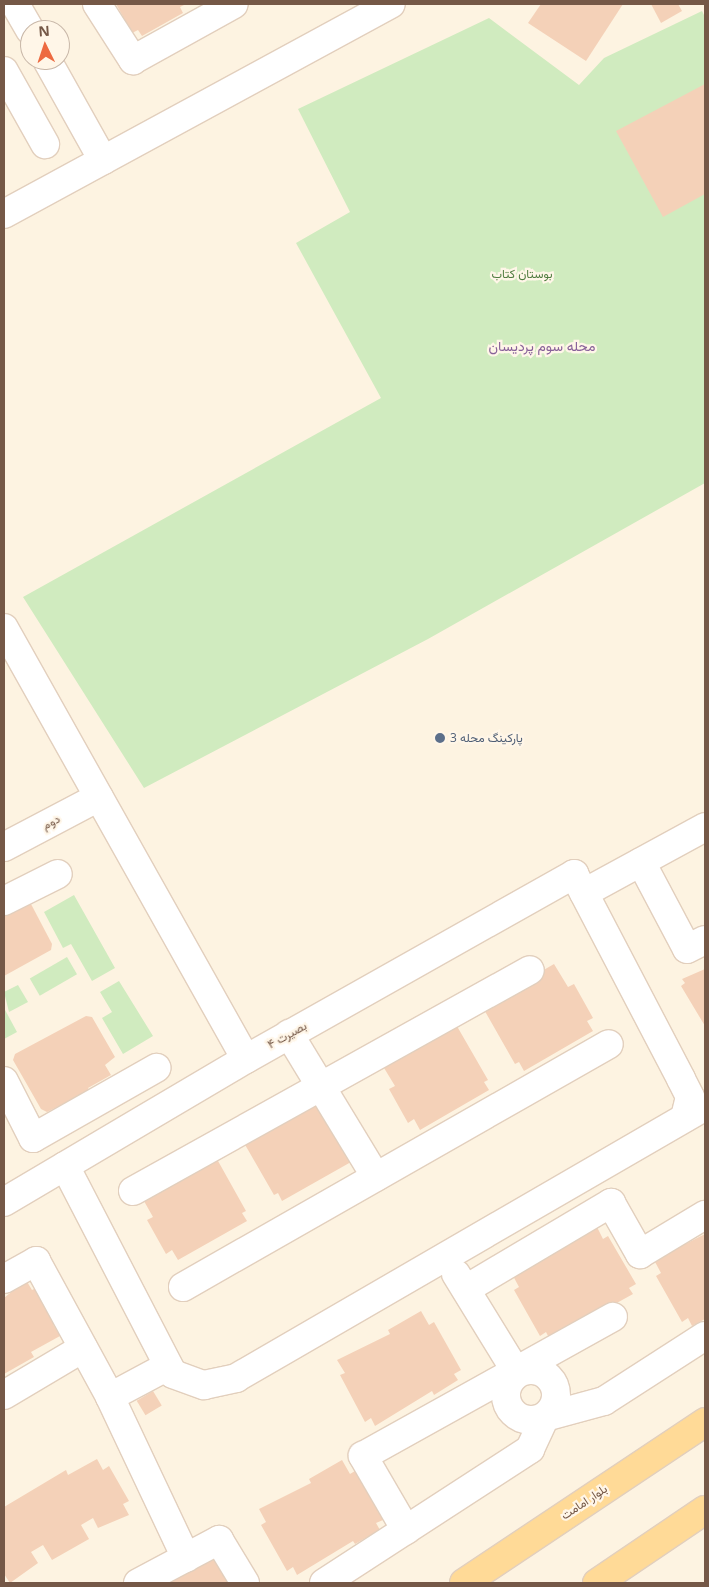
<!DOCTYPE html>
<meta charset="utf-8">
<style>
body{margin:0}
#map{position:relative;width:709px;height:1587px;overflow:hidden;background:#fdf3e1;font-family:"Open Sans",Vazirmatn,sans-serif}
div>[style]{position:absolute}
.green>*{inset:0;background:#d0ebbf;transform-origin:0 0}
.building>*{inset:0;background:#f4d1b8;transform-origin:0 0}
.roads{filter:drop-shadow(1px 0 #e2cfbd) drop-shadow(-1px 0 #e2cfbd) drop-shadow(0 1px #e2cfbd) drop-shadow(0 -1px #e2cfbd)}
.minor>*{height:28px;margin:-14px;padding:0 14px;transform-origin:14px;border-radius:14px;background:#fff}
.minor>.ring{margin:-14px;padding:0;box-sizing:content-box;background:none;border:28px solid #fff;border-radius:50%}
.major>*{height:28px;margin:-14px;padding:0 14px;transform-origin:14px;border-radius:14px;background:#ffda97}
.dots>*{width:14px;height:14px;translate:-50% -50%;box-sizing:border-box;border:2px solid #fff6e8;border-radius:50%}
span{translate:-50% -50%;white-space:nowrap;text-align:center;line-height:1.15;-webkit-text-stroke:4.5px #fff6e8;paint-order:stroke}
.park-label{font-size:12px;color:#4f7c3f}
.service-label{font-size:12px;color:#4e5e75}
.left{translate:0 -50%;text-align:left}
.street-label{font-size:12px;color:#755847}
.neighbourhood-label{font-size:14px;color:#886299}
.frame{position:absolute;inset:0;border:5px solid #755847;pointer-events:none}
.north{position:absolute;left:20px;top:20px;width:50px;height:50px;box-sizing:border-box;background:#fff6e8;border:1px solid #c8b7a8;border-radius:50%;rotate:356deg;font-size:14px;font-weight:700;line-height:20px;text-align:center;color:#755847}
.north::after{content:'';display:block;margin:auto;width:18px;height:22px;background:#ed6a41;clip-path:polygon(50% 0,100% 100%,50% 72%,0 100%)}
</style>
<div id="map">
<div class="green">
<div style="clip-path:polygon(702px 11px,705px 17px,705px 483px,428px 639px,144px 788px,23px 597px,381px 398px,296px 243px,350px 212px,298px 109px,489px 18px,579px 85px,604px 58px)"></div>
<div style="clip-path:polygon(74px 895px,115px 968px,92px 981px,71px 944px,63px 948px,44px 912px)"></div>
<div style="left:67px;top:957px;width:20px;height:43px;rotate:60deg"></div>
<div style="clip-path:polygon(119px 981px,153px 1036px,123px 1054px,102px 1018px,112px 1012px,100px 992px)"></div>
<div style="clip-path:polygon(18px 985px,28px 1002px,9px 1012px,4px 992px)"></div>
<div style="clip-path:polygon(4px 1008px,17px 1032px,4px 1039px)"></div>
</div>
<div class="building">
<div style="clip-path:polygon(116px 4px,186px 4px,180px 7px,183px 13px,142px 36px,138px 30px,132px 33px)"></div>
<div style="clip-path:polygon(541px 4px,623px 4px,586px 61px,528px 23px)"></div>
<div style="clip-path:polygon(651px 4px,678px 4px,682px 11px,661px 23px)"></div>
<div style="clip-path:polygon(705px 84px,705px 194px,663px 217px,616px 131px)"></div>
<div style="clip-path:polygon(4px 902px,31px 904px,52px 944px,51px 950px,4px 976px)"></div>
<div style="clip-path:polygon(554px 964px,568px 987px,574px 984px,593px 1018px,587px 1021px,593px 1031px,524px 1071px,519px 1062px,515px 1064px,482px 1006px)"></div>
<div style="clip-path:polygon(705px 969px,705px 1026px,681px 986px,685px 983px,682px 979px)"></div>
<div style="clip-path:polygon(86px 1016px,92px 1017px,115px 1057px,105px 1065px,111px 1075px,88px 1088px,90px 1091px,47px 1112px,41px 1109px,13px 1060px,15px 1054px)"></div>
<div style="clip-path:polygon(454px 1021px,488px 1080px,484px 1082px,489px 1090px,420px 1130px,414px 1119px,408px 1123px,389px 1089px,395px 1086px,381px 1063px)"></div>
<div style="clip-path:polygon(313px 1095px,351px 1162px,282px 1201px,278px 1193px,274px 1195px,240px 1136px)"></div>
<div style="clip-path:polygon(213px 1152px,246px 1211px,242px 1213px,247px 1221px,178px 1260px,172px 1250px,166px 1254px,147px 1220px,153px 1217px,140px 1194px)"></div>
<div style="clip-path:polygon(596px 1225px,603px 1239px,608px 1236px,636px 1284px,629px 1288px,633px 1294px,550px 1340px,546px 1332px,540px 1336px,514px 1290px,519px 1287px,512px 1274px,564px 1247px,562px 1244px)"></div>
<div style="clip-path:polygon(705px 1234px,705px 1319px,692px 1326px,688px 1318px,682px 1322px,656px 1276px,661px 1273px,654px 1260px)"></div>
<div style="clip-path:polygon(26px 1280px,32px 1290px,38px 1287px,59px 1321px,53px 1324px,60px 1336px,31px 1352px,34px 1357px,4px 1374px,4px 1298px)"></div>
<div style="clip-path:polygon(421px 1311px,429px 1325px,434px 1322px,461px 1370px,454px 1374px,458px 1380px,434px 1395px,432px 1391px,375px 1426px,371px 1418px,365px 1422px,340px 1375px,345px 1373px,337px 1360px,390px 1334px,388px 1330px)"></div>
<div style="left:153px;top:1391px;width:17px;height:19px;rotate:59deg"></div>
<div style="clip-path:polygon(97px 1459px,103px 1470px,109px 1466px,129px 1501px,123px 1504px,129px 1515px,98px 1528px,93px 1518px,81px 1525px,89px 1539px,52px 1560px,43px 1545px,31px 1552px,38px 1563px,10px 1583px,4px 1574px,4px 1507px,66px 1470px,68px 1475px)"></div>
<div style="clip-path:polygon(342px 1460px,350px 1474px,355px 1471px,383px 1520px,376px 1523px,380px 1530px,355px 1544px,353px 1541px,297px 1575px,293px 1567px,287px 1571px,261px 1525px,266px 1522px,259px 1509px,311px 1483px,309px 1479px)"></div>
<div style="clip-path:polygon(223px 1556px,239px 1583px,145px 1583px,178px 1564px)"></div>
</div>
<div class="roads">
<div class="minor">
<div style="left:15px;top:4px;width:30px;rotate:60deg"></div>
<div style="left:97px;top:4px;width:67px;rotate:57.3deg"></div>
<div style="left:133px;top:60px;width:115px;rotate:-29deg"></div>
<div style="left:47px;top:60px;width:115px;rotate:60.8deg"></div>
<div style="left:4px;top:71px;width:84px;rotate:60.7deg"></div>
<div style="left:4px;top:214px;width:440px;rotate:-28.5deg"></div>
<div style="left:4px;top:628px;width:494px;rotate:60.7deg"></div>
<div style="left:4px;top:847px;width:107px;rotate:-27.8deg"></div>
<div style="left:641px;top:862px;width:98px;rotate:62.1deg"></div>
<div style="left:687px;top:949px;width:20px;rotate:-27deg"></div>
<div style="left:584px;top:893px;width:138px;rotate:-28.6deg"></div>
<div style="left:4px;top:901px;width:60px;rotate:-26.6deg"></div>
<div style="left:289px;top:1034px;width:167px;rotate:58.7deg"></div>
<div style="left:4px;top:1081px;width:64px;rotate:63deg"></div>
<div style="left:33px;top:1138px;width:142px;rotate:-29.6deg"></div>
<div style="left:65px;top:1166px;width:234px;rotate:62.6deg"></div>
<div style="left:173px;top:1374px;width:33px;rotate:20deg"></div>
<div style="left:204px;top:1385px;width:33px;rotate:-12deg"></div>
<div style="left:236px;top:1378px;width:539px;rotate:-30.09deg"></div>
<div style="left:133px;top:1191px;width:454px;rotate:-29.1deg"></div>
<div style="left:4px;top:1202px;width:281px;rotate:-30.6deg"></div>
<div style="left:246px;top:1059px;width:377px;rotate:-29.4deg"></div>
<div style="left:574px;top:874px;width:231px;rotate:62.4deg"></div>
<div style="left:681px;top:1079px;width:20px;rotate:63deg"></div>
<div style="left:690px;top:1097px;width:21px;rotate:104deg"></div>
<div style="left:456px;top:1274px;width:116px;rotate:58.4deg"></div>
<div style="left:4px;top:1279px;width:37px;rotate:-29deg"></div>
<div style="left:36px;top:1261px;width:155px;rotate:61.4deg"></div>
<div style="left:110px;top:1397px;width:178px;rotate:64.7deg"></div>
<div style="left:183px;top:1287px;width:490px;rotate:-29.7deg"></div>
<div style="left:466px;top:1289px;width:169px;rotate:-30.7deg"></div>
<div style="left:611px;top:1203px;width:59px;rotate:60.4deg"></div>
<div style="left:640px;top:1254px;width:76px;rotate:-31deg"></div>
<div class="ring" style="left:506px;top:1370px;width:22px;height:22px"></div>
<div style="left:4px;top:1395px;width:92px;rotate:-30.7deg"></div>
<div style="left:110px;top:1397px;width:66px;rotate:-28.1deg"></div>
<div style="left:406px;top:1530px;width:86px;rotate:-120.2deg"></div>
<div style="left:363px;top:1456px;width:286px;rotate:-29.1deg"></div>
<div style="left:138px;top:1583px;width:92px;rotate:-28deg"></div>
<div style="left:219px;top:1540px;width:50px;rotate:58.8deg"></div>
<div style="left:324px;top:1583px;width:246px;rotate:-33deg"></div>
<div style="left:530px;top:1449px;width:35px;rotate:-65deg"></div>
<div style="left:545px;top:1417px;width:61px;rotate:-15.2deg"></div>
<div style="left:604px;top:1401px;width:120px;rotate:-32.8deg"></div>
</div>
<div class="major">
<div style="left:464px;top:1583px;width:290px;rotate:-33.7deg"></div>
<div style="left:597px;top:1583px;width:130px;rotate:-34.1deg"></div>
</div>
</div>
<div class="dots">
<div style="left:440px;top:738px;background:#5c6f8a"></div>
</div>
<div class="park-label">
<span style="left:522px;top:274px">بوستان کتاب</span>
</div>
<div class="service-label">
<span class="left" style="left:450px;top:738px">پارکینگ محله 3</span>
</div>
<div class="street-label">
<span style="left:51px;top:822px;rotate:-28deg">دوم</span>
<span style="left:287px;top:1035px;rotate:-29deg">بصیرت ۴</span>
<span style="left:584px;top:1502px;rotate:-34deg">بلوار امامت</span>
</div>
<div class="neighbourhood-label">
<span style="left:542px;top:346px">محله سوم پردیسان</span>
</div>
<div class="frame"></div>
<div class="north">N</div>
</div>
